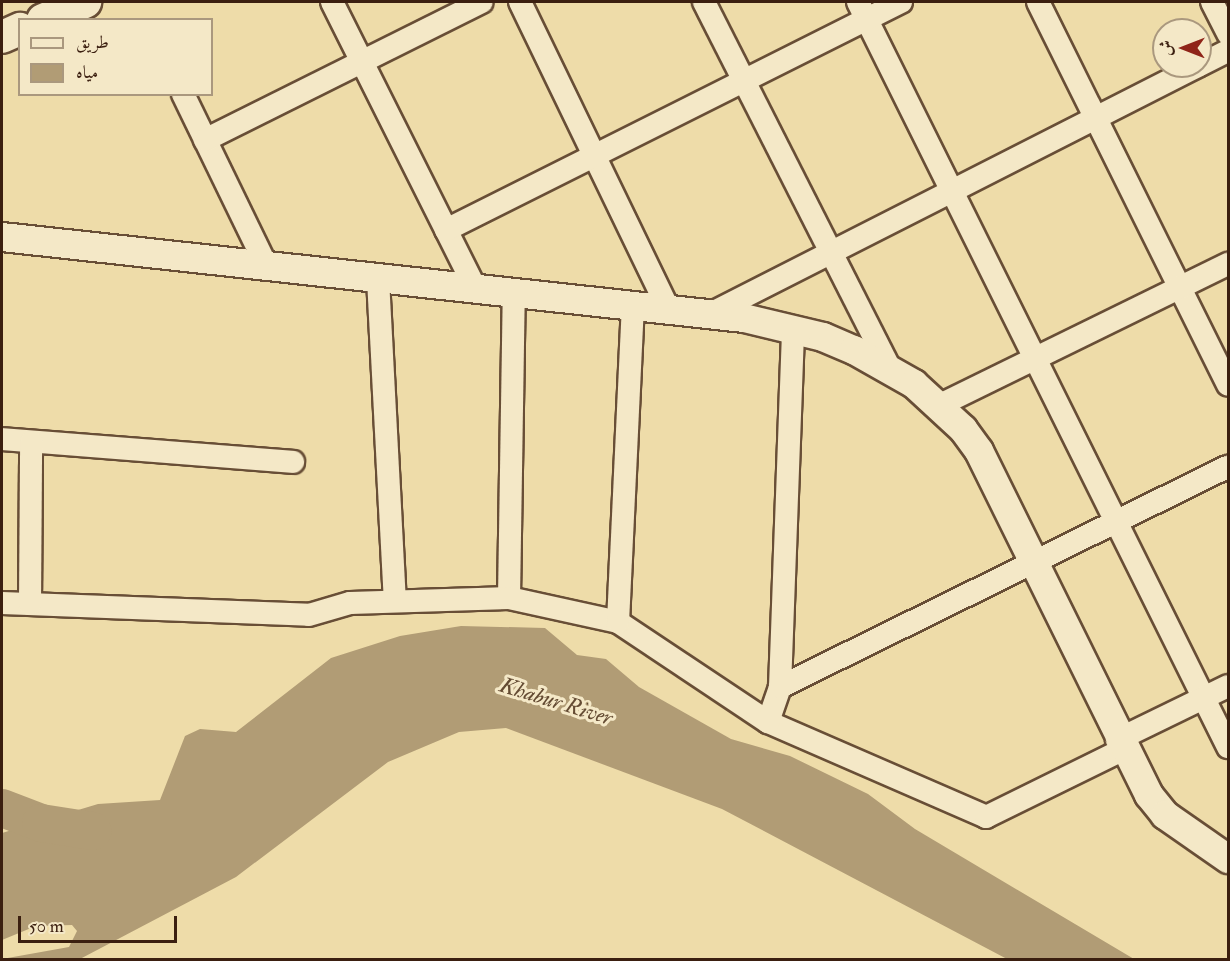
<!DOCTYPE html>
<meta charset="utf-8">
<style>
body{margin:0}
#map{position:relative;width:1230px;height:961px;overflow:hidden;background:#eedca9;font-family:"IM FELL Double Pica",Amiri,serif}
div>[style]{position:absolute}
.water>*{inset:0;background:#b19c75}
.river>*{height:38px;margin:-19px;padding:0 19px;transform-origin:19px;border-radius:19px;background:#b19c75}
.roads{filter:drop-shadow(2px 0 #684e36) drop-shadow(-2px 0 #684e36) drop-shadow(0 2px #684e36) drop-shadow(0 -2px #684e36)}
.minor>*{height:22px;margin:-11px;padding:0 11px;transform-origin:11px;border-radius:11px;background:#f4e8c7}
.tertiary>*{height:28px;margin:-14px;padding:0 14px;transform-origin:14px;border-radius:14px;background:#f4e8c7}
.secondary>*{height:32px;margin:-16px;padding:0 16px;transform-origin:16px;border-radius:16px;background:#f4e8c7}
span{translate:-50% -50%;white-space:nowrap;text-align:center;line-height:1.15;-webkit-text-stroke:6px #f4e8c7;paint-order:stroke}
.water-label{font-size:22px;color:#644b33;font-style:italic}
.frame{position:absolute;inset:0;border:3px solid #3b1f10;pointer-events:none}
.legend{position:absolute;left:18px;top:18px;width:195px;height:78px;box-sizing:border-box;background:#f4e8c7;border:2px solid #aa987e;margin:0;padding:8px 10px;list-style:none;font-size:18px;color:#3b1f10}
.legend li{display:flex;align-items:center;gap:12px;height:30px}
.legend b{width:30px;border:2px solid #aa987e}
.north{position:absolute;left:1152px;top:18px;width:60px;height:60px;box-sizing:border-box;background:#f4e8c7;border:2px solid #aa987e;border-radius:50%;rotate:270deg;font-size:16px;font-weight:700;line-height:24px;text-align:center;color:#3b1f10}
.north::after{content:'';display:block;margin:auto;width:21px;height:27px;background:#8f2418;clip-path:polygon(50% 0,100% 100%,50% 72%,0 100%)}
.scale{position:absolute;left:18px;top:916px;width:159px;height:27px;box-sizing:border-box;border:3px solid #3b1f10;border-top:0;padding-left:8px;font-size:18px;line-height:21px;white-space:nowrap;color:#3b1f10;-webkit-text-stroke:4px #f4e8c7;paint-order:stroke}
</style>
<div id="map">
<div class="water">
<div style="clip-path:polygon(461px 626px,545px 628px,577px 655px,606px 659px,639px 687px,731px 739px,790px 756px,868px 794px,915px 829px,1134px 959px,1007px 959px,722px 809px,506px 728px,459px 732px,388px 762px,236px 877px,80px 959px,2px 959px,69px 947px,77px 931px,72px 925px,36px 926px,2px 940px,2px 833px,98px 804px,160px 800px,185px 736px,200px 729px,236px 732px,331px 658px,400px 636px)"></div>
</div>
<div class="river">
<div style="left:2px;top:808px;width:42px;rotate:21deg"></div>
<div style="left:41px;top:823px;width:52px;rotate:8.9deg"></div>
</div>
<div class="roads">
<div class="minor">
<div style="left:332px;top:2px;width:322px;rotate:63.4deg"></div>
<div style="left:520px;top:2px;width:342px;rotate:64.2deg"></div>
<div style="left:704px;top:2px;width:413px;rotate:63.1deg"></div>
<div style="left:858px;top:2px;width:832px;rotate:63.59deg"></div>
<div style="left:1038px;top:2px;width:427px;rotate:63.6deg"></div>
<div style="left:1212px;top:2px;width:36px;rotate:63deg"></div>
<div style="left:1200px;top:65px;width:31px;rotate:-27deg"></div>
<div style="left:183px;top:94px;width:192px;rotate:64.1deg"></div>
<div style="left:205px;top:140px;width:309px;rotate:-26.5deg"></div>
<div style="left:446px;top:230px;width:509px;rotate:-26.62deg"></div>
<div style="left:378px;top:279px;width:321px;rotate:87deg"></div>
<div style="left:710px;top:314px;width:547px;rotate:-26.94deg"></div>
<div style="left:940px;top:405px;width:321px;rotate:-26.1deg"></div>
<div style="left:2px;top:439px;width:292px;rotate:4.5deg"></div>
<div style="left:509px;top:598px;width:305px;rotate:-89.1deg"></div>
<div style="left:2px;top:603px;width:307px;rotate:2.2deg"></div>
<div style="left:309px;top:615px;width:43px;rotate:-16.3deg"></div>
<div style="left:350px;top:603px;width:159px;rotate:-1.8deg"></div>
<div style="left:509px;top:598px;width:112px;rotate:12.4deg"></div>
<div style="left:618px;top:622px;width:180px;rotate:33.7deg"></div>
<div style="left:768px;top:722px;width:238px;rotate:23.5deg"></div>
<div style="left:986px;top:817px;width:152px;rotate:-26.2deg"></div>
<div style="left:30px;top:604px;width:162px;rotate:-89.6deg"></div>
<div style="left:618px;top:622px;width:316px;rotate:-87.3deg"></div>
<div style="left:780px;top:687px;width:499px;rotate:-26.2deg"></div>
<div style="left:768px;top:722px;width:37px;rotate:-71deg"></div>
<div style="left:780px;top:687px;width:358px;rotate:-87.9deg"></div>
<div style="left:1117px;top:740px;width:123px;rotate:-25.9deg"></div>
</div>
<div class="tertiary">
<div style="left:2px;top:237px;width:746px;rotate:6.23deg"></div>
<div style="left:744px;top:318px;width:81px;rotate:13.5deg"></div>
<div style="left:823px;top:337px;width:34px;rotate:23deg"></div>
<div style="left:854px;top:350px;width:69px;rotate:29.5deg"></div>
<div style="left:914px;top:384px;width:67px;rotate:42.6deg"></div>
<div style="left:963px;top:429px;width:27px;rotate:54deg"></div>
<div style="left:979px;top:451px;width:384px;rotate:63.7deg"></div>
<div style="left:1149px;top:795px;width:26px;rotate:51deg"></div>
<div style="left:1165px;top:815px;width:77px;rotate:34.9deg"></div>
</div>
<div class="secondary">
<div style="left:43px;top:20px;width:46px;rotate:-23.2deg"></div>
<div style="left:2px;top:37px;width:20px;rotate:-24deg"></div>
</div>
</div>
<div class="water-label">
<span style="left:556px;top:702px;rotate:17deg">Khabur River</span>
</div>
<div class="frame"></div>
<ul class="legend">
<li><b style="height:8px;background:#f4e8c7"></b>طريق</li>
<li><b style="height:16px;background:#b19c75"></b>مياه</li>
</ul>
<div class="north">ش</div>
<div class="scale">50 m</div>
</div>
